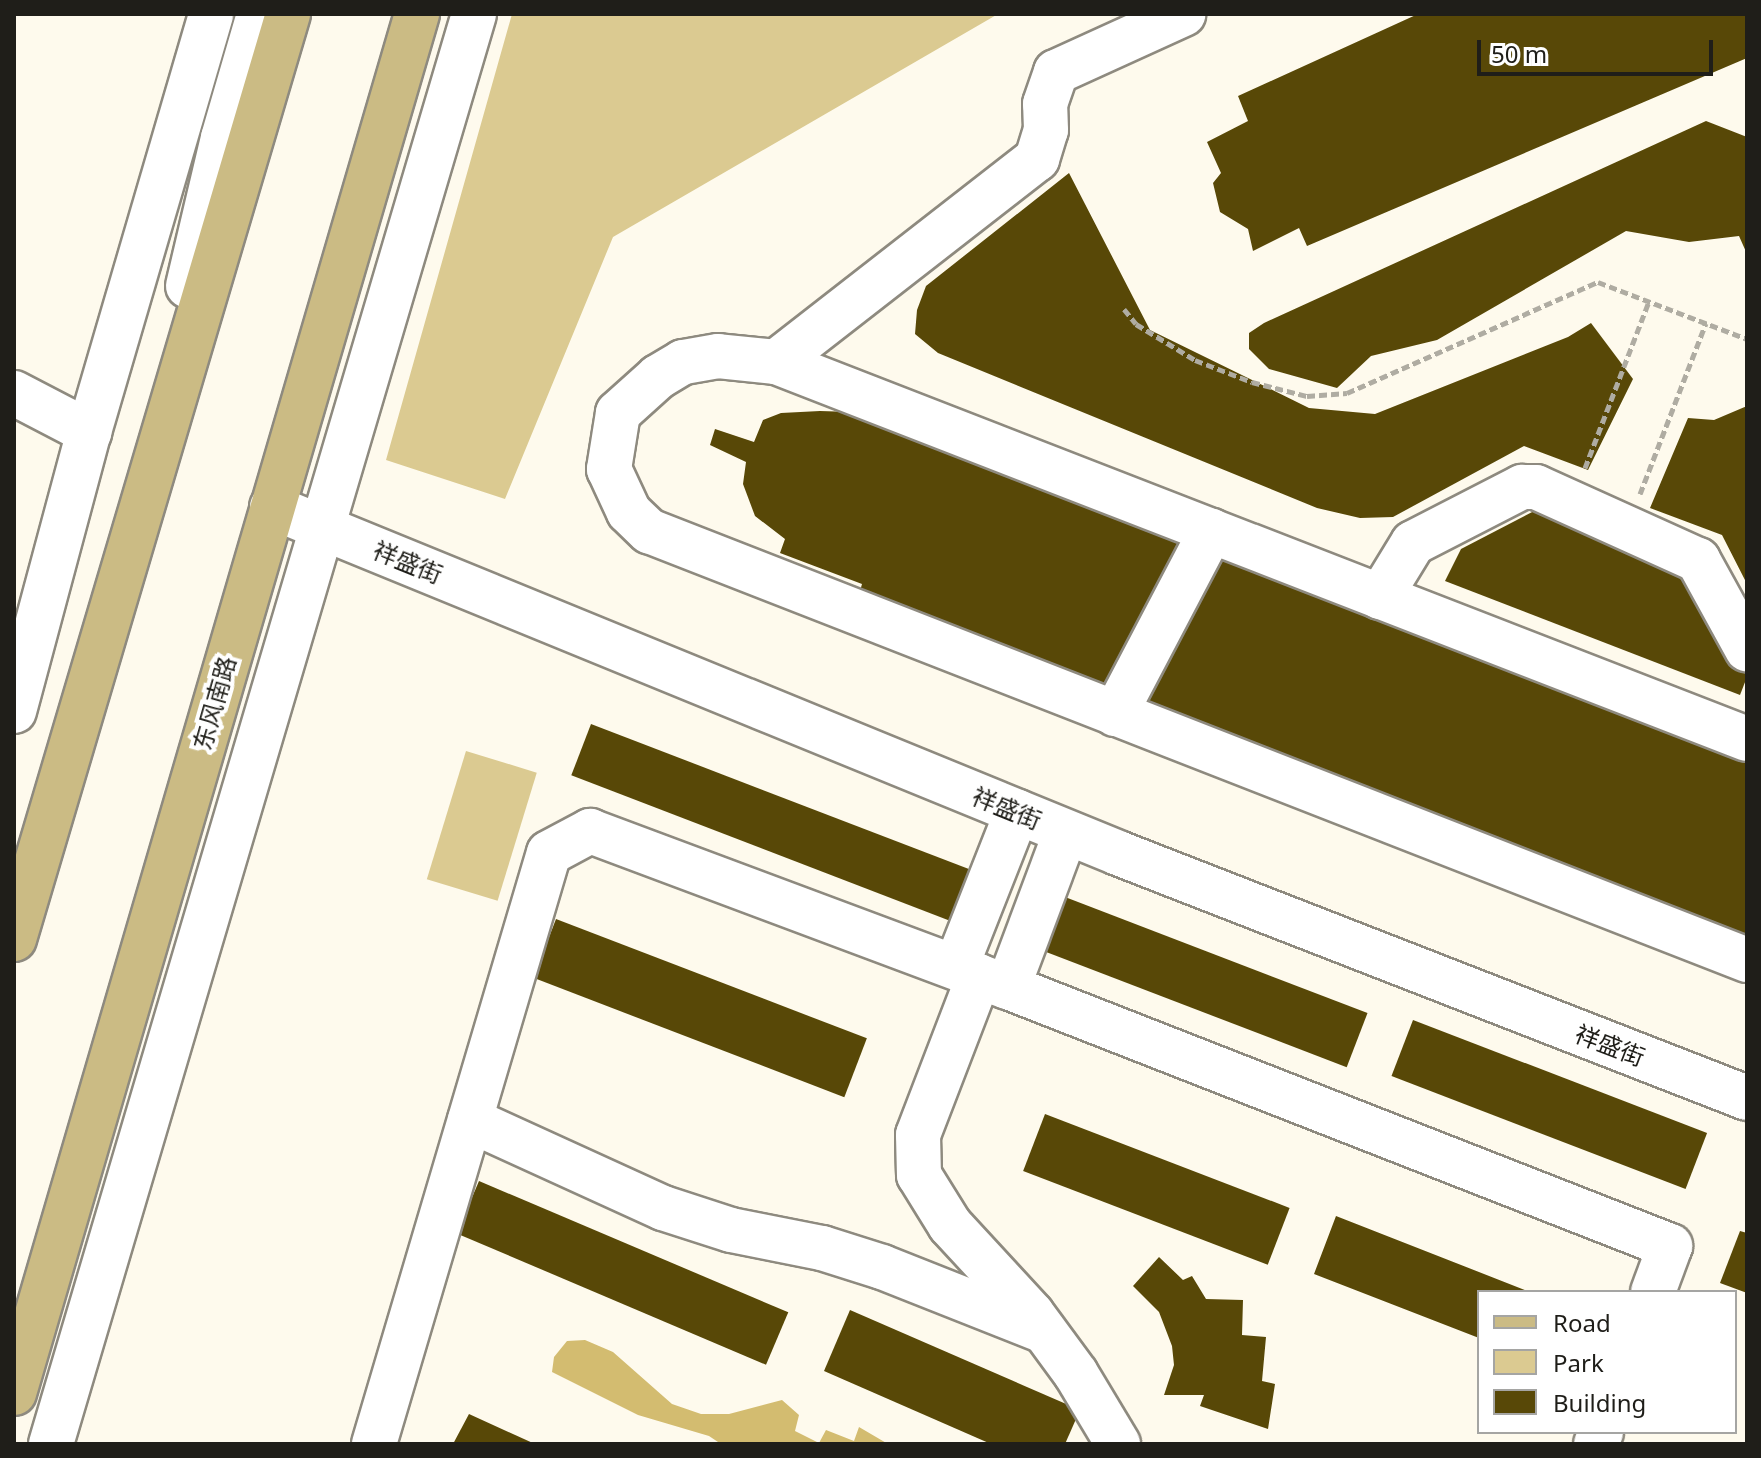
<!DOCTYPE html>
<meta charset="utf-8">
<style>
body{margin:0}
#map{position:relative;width:1761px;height:1458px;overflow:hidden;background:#fefaed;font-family:"Noto Sans","Noto Sans SC",sans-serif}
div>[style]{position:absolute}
.green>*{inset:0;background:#dbca91;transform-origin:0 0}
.forest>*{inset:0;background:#d3bc70}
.building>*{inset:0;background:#584807;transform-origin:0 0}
.path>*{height:5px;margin-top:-2.5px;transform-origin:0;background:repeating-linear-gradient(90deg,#afaca2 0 8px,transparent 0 12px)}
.roads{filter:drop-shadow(2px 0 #8e8a7f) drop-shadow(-2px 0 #8e8a7f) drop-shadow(0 2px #8e8a7f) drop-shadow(0 -2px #8e8a7f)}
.minor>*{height:44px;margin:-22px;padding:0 22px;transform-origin:22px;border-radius:22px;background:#fff}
.major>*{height:44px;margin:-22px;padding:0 22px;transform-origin:22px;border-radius:22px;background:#cbbb84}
span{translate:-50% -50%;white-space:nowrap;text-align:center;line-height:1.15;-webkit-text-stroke:8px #fff;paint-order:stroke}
.street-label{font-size:24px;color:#1f1e19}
.frame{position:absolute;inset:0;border:16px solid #1f1e19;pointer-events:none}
.legend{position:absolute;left:1477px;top:1290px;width:260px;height:144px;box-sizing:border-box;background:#fff;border:2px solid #a5a5a3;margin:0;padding:10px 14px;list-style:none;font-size:24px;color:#1f1e19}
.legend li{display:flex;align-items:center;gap:16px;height:40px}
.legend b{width:40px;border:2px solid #a5a5a3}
.scale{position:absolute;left:1477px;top:40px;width:236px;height:36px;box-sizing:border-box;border:4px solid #1f1e19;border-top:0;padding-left:10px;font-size:24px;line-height:28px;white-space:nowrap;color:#1f1e19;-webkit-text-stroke:6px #fff;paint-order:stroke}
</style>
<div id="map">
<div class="green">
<div style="clip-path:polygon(512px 14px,998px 14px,613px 237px,505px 499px,386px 460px)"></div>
<div style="left:466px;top:751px;width:74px;height:134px;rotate:17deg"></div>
</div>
<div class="forest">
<div style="clip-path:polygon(585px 1340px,613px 1352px,672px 1404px,701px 1414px,729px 1414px,782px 1400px,799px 1415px,795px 1431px,819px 1443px,826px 1430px,854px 1441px,859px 1427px,888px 1444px,721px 1444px,709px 1436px,638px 1415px,552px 1372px,554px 1357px,567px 1341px)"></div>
</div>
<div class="building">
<div style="clip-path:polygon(1418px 14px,1747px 14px,1747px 58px,1307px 246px,1299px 228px,1253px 251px,1248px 229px,1220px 212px,1213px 183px,1221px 173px,1207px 142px,1248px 121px,1238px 96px)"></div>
<div style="clip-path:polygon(1706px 121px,1747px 137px,1747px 254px,1739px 236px,1689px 242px,1626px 231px,1437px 340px,1371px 356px,1337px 388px,1269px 369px,1249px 349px,1249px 333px,1264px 323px)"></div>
<div style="clip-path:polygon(1069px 173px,1150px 330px,1309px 408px,1375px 414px,1568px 337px,1591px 323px,1633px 379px,1588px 470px,1524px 446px,1393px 517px,1360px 518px,1317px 508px,938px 353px,915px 334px,917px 310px,926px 286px)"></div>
<div style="clip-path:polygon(1747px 406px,1747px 584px,1722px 535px,1650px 508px,1688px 418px,1714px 420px)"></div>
<div style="clip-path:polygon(820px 411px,852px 412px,1747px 762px,1747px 940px,858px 598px,862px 584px,780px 553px,785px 539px,755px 516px,743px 484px,746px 462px,710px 445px,715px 429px,754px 442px,763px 420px,781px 413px)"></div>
<div style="clip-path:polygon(1536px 510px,1694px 580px,1747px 677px,1740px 695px,1445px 581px,1461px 549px)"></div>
<div style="left:591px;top:724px;width:418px;height:55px;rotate:21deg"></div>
<div style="left:1065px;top:897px;width:324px;height:58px;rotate:21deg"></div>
<div style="left:556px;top:919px;width:333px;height:63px;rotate:21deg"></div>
<div style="left:1413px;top:1020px;width:315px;height:60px;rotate:21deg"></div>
<div style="left:1045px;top:1114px;width:262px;height:61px;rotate:21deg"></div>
<div style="left:479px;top:1181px;width:336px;height:57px;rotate:23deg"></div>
<div style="clip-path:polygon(1336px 1216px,1530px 1292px,1479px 1292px,1479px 1338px,1314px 1274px)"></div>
<div style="clip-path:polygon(1740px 1231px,1747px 1233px,1747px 1293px,1720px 1283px)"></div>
<div style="clip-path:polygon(1159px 1257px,1183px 1280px,1192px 1276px,1206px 1299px,1243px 1300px,1242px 1335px,1266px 1337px,1262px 1381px,1275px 1384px,1268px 1429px,1200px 1406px,1204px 1395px,1164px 1395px,1174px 1365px,1172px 1346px,1159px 1312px,1133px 1286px)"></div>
<div style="clip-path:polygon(850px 1310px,1080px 1410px,1065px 1444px,991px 1444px,824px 1371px)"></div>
<div style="clip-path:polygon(469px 1414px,535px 1444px,453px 1444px)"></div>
</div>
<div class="path">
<div style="left:1124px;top:309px;width:19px;rotate:51deg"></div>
<div style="left:1136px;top:324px;width:69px;rotate:31.4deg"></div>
<div style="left:1195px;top:360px;width:61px;rotate:21.1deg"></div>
<div style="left:1252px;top:382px;width:57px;rotate:14.3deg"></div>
<div style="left:1307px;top:396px;width:40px;rotate:-4.3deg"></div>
<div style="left:1347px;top:393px;width:274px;rotate:-23.9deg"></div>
<div style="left:1598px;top:282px;width:160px;rotate:20.9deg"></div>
<div style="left:1585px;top:468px;width:179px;rotate:-69deg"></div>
<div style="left:1640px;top:494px;width:183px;rotate:-68.9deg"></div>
</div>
<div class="roads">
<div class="minor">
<div style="left:188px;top:286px;width:152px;rotate:-76.7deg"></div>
<div style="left:223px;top:138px;width:129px;rotate:-73.8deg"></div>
<div style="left:776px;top:362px;width:331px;rotate:-37.9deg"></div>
<div style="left:1037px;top:159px;width:30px;rotate:-73deg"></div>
<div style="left:1046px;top:130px;width:26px;rotate:-92deg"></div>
<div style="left:1045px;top:104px;width:34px;rotate:-71deg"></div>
<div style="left:1056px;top:72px;width:140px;rotate:-24.5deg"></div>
<div style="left:14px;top:393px;width:85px;rotate:27.5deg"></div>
<div style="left:272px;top:507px;width:914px;rotate:22.24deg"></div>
<div style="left:1118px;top:853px;width:675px;rotate:21.28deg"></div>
<div style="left:1380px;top:597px;width:63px;rotate:-58.6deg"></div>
<div style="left:1413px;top:543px;width:123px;rotate:-27.2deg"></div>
<div style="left:1522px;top:487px;width:14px"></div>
<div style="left:1536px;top:487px;width:178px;rotate:24.3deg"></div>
<div style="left:1698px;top:560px;width:102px;rotate:61.2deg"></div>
<div style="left:14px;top:711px;width:289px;rotate:-75deg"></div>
<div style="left:89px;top:432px;width:435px;rotate:-73.7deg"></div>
<div style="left:1115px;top:714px;width:207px;rotate:-62.3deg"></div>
<div style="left:1747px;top:739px;width:1042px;rotate:-158.78deg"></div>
<div style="left:776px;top:362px;width:58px;rotate:-174.1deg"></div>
<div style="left:718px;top:356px;width:36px;rotate:170deg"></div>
<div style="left:683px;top:362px;width:29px;rotate:149deg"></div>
<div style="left:658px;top:377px;width:54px;rotate:138deg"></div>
<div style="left:618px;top:413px;width:57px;rotate:99.1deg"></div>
<div style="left:609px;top:469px;width:47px;rotate:65.1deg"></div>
<div style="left:629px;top:512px;width:28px;rotate:44deg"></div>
<div style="left:649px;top:531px;width:1179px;rotate:21.34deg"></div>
<div style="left:956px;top:967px;width:167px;rotate:-68.5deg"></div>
<div style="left:979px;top:976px;width:170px;rotate:111deg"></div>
<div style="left:918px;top:1135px;width:40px;rotate:88.6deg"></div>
<div style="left:919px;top:1175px;width:59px;rotate:58.2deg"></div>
<div style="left:950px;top:1225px;width:121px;rotate:47.3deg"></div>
<div style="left:1032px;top:1314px;width:74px;rotate:53.7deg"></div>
<div style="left:1076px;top:1374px;width:82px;rotate:59deg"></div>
<div style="left:1008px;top:987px;width:165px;rotate:-69.5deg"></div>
<div style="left:470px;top:1120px;width:212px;rotate:24.5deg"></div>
<div style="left:663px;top:1208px;width:71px;rotate:17.9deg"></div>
<div style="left:731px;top:1230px;width:93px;rotate:11.2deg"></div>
<div style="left:822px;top:1248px;width:63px;rotate:17.6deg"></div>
<div style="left:882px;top:1267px;width:174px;rotate:21.6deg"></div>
<div style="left:51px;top:1444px;width:1491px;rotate:-73.52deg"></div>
<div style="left:374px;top:1444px;width:616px;rotate:-73.51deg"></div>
<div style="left:549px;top:853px;width:47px;rotate:-28.2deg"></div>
<div style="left:590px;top:831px;width:446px;rotate:20.5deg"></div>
<div style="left:1008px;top:987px;width:711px;rotate:21.37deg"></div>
<div style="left:1670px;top:1246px;width:49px;rotate:110.3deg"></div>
<div style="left:1596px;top:1444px;width:13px;rotate:-67deg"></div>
</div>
<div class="major">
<div style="left:14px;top:939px;width:965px;rotate:-73.5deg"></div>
<div style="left:14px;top:1393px;width:1437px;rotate:-73.71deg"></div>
</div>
</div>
<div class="street-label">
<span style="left:408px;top:562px;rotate:22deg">祥盛街</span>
<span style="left:214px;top:703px;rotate:-74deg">东风南路</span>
<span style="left:1007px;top:808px;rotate:22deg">祥盛街</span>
<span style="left:1610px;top:1045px;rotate:21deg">祥盛街</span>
</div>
<div class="frame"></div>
<ul class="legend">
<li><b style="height:10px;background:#cbbb84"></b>Road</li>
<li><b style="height:22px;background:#dbca91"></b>Park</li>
<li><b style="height:22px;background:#584807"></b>Building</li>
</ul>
<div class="scale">50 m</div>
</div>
